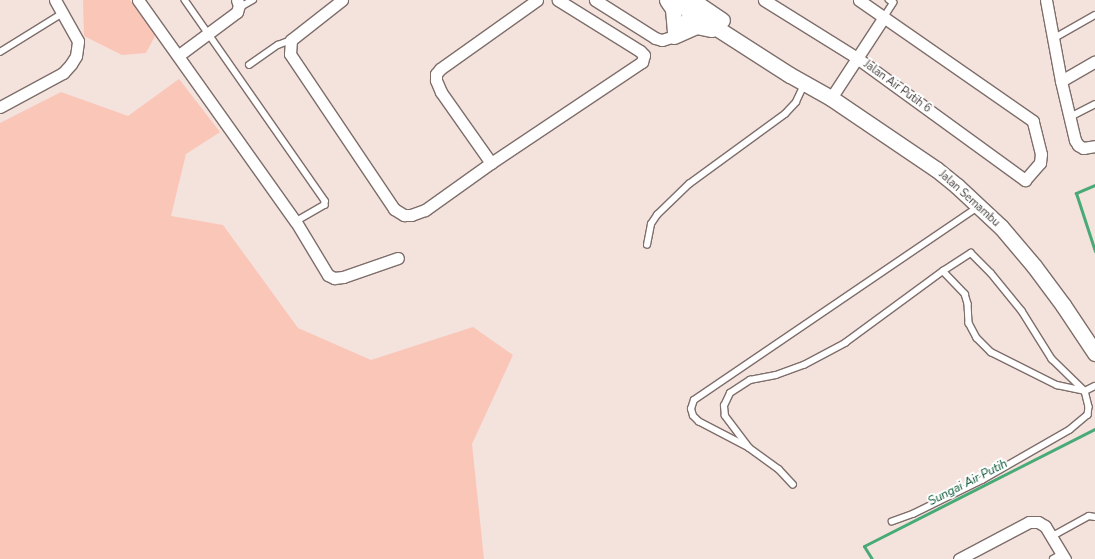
<!DOCTYPE html>
<style>
body{margin:0}
#map{position:relative;width:1095px;height:559px;overflow:hidden;background:#f4e2dd;font-family:"Nunito Sans",sans-serif}
div>[style]{position:absolute}
.green>*{inset:0;background:#fac6b8}
.stream>*{height:3px;margin:-1.5px;padding:0 1.5px;transform-origin:1.5px;border-radius:1.5px;background:#48aa77}
.roads{filter:drop-shadow(1px 0 #7e6e6a) drop-shadow(-1px 0 #7e6e6a) drop-shadow(0 1px #7e6e6a) drop-shadow(0 -1px #7e6e6a)}
.lane>*{height:5.5px;margin:-2.75px;padding:0 2.75px;transform-origin:2.75px;border-radius:2.75px;background:#fff}
.street>*{height:11px;margin:-5.5px;padding:0 5.5px;transform-origin:5.5px;border-radius:5.5px;background:#fff}
.secondary>*{height:15px;margin:-7.5px;padding:0 7.5px;transform-origin:7.5px;border-radius:7.5px;background:#fff}
span{translate:-50% -50%;white-space:nowrap;text-align:center;line-height:1.15;-webkit-text-stroke:4px #fff;paint-order:stroke}
.street-label{font-size:11px;color:#423b39}
.water-label{font-size:12px;color:#065533;font-style:italic}
</style>
<div id="map">
<div class="green">
<div style="clip-path:polygon(83px 0,130px 0,156px 34px,146px 53px,122px 55px,84px 36px)"></div>
<div style="clip-path:polygon(179px 79px,220px 132px,186px 154px,171px 216px,223px 225px,298px 328px,371px 360px,473px 327px,513px 355px,472px 444px,484px 559px,0 559px,0 123px,61px 92px,128px 116px)"></div>
</div>
<div class="stream">
<div style="left:1095px;top:185px;width:21px;rotate:157deg"></div>
<div style="left:1076px;top:193px;width:61px;rotate:71.9deg"></div>
<div style="left:872px;top:559px;width:15px;rotate:-122deg"></div>
<div style="left:864px;top:546px;width:259px;rotate:-26.9deg"></div>
</div>
<div class="roads">
<div class="lane">
<div style="left:185px;top:0;width:245px;rotate:55.1deg"></div>
<div style="left:325px;top:201px;width:4px;rotate:90deg"></div>
<div style="left:325px;top:205px;width:34px;rotate:150deg"></div>
<div style="left:239px;top:8px;width:16px;rotate:-30deg"></div>
<div style="left:884px;top:17px;width:17px;rotate:-57deg"></div>
<div style="left:893px;top:3px;width:5px;rotate:-143deg"></div>
<div style="left:1053px;top:39px;width:48px;rotate:-29.7deg"></div>
<div style="left:0;top:52px;width:74px;rotate:-31.8deg"></div>
<div style="left:249px;top:65px;width:35px;rotate:-35deg"></div>
<div style="left:278px;top:45px;width:14px;rotate:-21deg"></div>
<div style="left:1070px;top:117px;width:28px;rotate:-27deg"></div>
<div style="left:647px;top:245px;width:21px;rotate:-79deg"></div>
<div style="left:651px;top:224px;width:11px;rotate:-56deg"></div>
<div style="left:657px;top:215px;width:45px;rotate:-44.1deg"></div>
<div style="left:689px;top:184px;width:119px;rotate:-36.1deg"></div>
<div style="left:785px;top:114px;width:16px;rotate:-47deg"></div>
<div style="left:796px;top:102px;width:19px;rotate:-65deg"></div>
<div style="left:943px;top:271px;width:32px;rotate:46deg"></div>
<div style="left:965px;top:294px;width:10px;rotate:73deg"></div>
<div style="left:968px;top:304px;width:19px;rotate:87deg"></div>
<div style="left:969px;top:323px;width:17px;rotate:62deg"></div>
<div style="left:977px;top:338px;width:20px;rotate:45deg"></div>
<div style="left:991px;top:352px;width:74px;rotate:26.6deg"></div>
<div style="left:1057px;top:385px;width:29px;rotate:12deg"></div>
<div style="left:1085px;top:391px;width:11px;rotate:-27deg"></div>
<div style="left:749px;top:448px;width:40px;rotate:-127deg"></div>
<div style="left:725px;top:416px;width:10px;rotate:-96deg"></div>
<div style="left:724px;top:406px;width:14px;rotate:-65deg"></div>
<div style="left:730px;top:393px;width:24px;rotate:-33deg"></div>
<div style="left:750px;top:380px;width:26px;rotate:-11deg"></div>
<div style="left:776px;top:375px;width:30px;rotate:-20deg"></div>
<div style="left:804px;top:365px;width:47px;rotate:-28.2deg"></div>
<div style="left:845px;top:343px;width:122px;rotate:-36.3deg"></div>
<div style="left:943px;top:271px;width:33px;rotate:-33deg"></div>
<div style="left:971px;top:253px;width:28px;rotate:45deg"></div>
<div style="left:991px;top:273px;width:49px;rotate:50.8deg"></div>
<div style="left:1022px;top:311px;width:57px;rotate:58deg"></div>
<div style="left:1052px;top:359px;width:46px;rotate:44.1deg"></div>
<div style="left:1085px;top:391px;width:16px;rotate:76deg"></div>
<div style="left:1089px;top:407px;width:8px;rotate:97deg"></div>
<div style="left:1088px;top:415px;width:23px;rotate:140deg"></div>
<div style="left:1070px;top:430px;width:100px;rotate:150.1deg"></div>
<div style="left:983px;top:480px;width:77px;rotate:153.8deg"></div>
<div style="left:914px;top:514px;width:23px;rotate:160deg"></div>
<div style="left:793px;top:485px;width:21px;rotate:-133deg"></div>
<div style="left:779px;top:470px;width:37px;rotate:-144deg"></div>
<div style="left:749px;top:448px;width:56px;rotate:-152.5deg"></div>
<div style="left:699px;top:422px;width:8px;rotate:-135deg"></div>
<div style="left:693px;top:416px;width:7px;rotate:-106deg"></div>
<div style="left:691px;top:409px;width:9px;rotate:-72deg"></div>
<div style="left:694px;top:400px;width:343px;rotate:-34.2deg"></div>
<div style="left:1051px;top:537px;width:43px;rotate:-28.9deg"></div>
<div style="left:1089px;top:516px;width:6px;rotate:9deg"></div>
<div style="left:1053px;top:559px;width:10px;rotate:-29deg"></div>
</div>
<div class="street">
<div style="left:138px;top:0;width:272px;rotate:54.6deg"></div>
<div style="left:296px;top:222px;width:62px;rotate:58.9deg"></div>
<div style="left:328px;top:275px;width:7px;rotate:27deg"></div>
<div style="left:334px;top:278px;width:9px;rotate:-6deg"></div>
<div style="left:343px;top:277px;width:58px;rotate:-19.1deg"></div>
<div style="left:342px;top:0;width:65px;rotate:141.9deg"></div>
<div style="left:291px;top:40px;width:14px;rotate:94deg"></div>
<div style="left:290px;top:54px;width:187px;rotate:56.1deg"></div>
<div style="left:394px;top:209px;width:12px;rotate:31deg"></div>
<div style="left:404px;top:215px;width:7px"></div>
<div style="left:411px;top:215px;width:15px;rotate:-20deg"></div>
<div style="left:425px;top:210px;width:81px;rotate:-35.5deg"></div>
<div style="left:491px;top:163px;width:182px;rotate:-33.8deg"></div>
<div style="left:642px;top:62px;width:7px;rotate:-74deg"></div>
<div style="left:644px;top:55px;width:6px;rotate:-135deg"></div>
<div style="left:640px;top:51px;width:97px;rotate:-148.1deg"></div>
<div style="left:595px;top:0;width:71px;rotate:32.3deg"></div>
<div style="left:655px;top:38px;width:7px;rotate:16deg"></div>
<div style="left:662px;top:40px;width:13px;rotate:-18deg"></div>
<div style="left:674px;top:36px;width:29px;rotate:-56deg"></div>
<div style="left:764px;top:0;width:110px;rotate:31.9deg"></div>
<div style="left:857px;top:58px;width:208px;rotate:36deg"></div>
<div style="left:1025px;top:180px;width:23px;rotate:-49deg"></div>
<div style="left:1040px;top:163px;width:9px;rotate:-84deg"></div>
<div style="left:1041px;top:154px;width:34px;rotate:-104deg"></div>
<div style="left:1033px;top:121px;width:212px;rotate:-145.2deg"></div>
<div style="left:1046px;top:0;width:82px;rotate:79.5deg"></div>
<div style="left:1061px;top:81px;width:61px;rotate:76.7deg"></div>
<div style="left:1075px;top:140px;width:6px;rotate:59deg"></div>
<div style="left:1078px;top:145px;width:6px;rotate:31deg"></div>
<div style="left:1083px;top:148px;width:12px;rotate:-9deg"></div>
<div style="left:179px;top:55px;width:72px;rotate:-36.6deg"></div>
<div style="left:237px;top:12px;width:7px;rotate:-74deg"></div>
<div style="left:239px;top:5px;width:5px;rotate:-112deg"></div>
<div style="left:1061px;top:81px;width:39px;rotate:-30deg"></div>
<div style="left:831px;top:98px;width:97px;rotate:-56.8deg"></div>
<div style="left:0;top:107px;width:72px;rotate:-28.4deg"></div>
<div style="left:63px;top:73px;width:12px;rotate:-48deg"></div>
<div style="left:71px;top:64px;width:9px;rotate:-58deg"></div>
<div style="left:76px;top:56px;width:15px;rotate:-82deg"></div>
<div style="left:78px;top:41px;width:47px;rotate:-119.3deg"></div>
<div style="left:491px;top:163px;width:87px;rotate:-125.2deg"></div>
<div style="left:441px;top:92px;width:13px;rotate:-113deg"></div>
<div style="left:436px;top:80px;width:6px;rotate:-90deg"></div>
<div style="left:436px;top:74px;width:6px;rotate:-51deg"></div>
<div style="left:440px;top:69px;width:119px;rotate:-35.4deg"></div>
<div style="left:959px;top:559px;width:79px;rotate:-27.9deg"></div>
<div style="left:1029px;top:522px;width:9px"></div>
<div style="left:1038px;top:522px;width:8px;rotate:30deg"></div>
<div style="left:1045px;top:526px;width:39px;rotate:59deg"></div>
</div>
<div class="secondary">
<div style="left:667px;top:0;width:11px;rotate:56deg"></div>
<div style="left:673px;top:9px;width:25px;rotate:85deg"></div>
<div style="left:673px;top:0;width:139px;rotate:32.7deg"></div>
<div style="left:790px;top:75px;width:47px;rotate:29.3deg"></div>
<div style="left:831px;top:98px;width:127px;rotate:34.1deg"></div>
<div style="left:936px;top:169px;width:27px;rotate:39deg"></div>
<div style="left:957px;top:186px;width:60px;rotate:43deg"></div>
<div style="left:1001px;top:227px;width:51px;rotate:49.8deg"></div>
<div style="left:1034px;top:266px;width:49px;rotate:53.4deg"></div>
<div style="left:1063px;top:305px;width:58px;rotate:56.3deg"></div>
<div style="left:692px;top:0;width:36px;rotate:34deg"></div>
<div style="left:674px;top:36px;width:24px;rotate:-24deg"></div>
<div style="left:696px;top:26px;width:16px;rotate:11deg"></div>
</div>
</div>
<div class="street-label">
<span style="left:897px;top:87px;rotate:36deg">Jalan Air Putih 6</span>
<span style="left:969px;top:199px;rotate:42deg">Jalan Semambu</span>
</div>
<div class="water-label">
<span style="left:968px;top:483px;rotate:-27deg">Sungai Air Putih</span>
</div>
</div>
